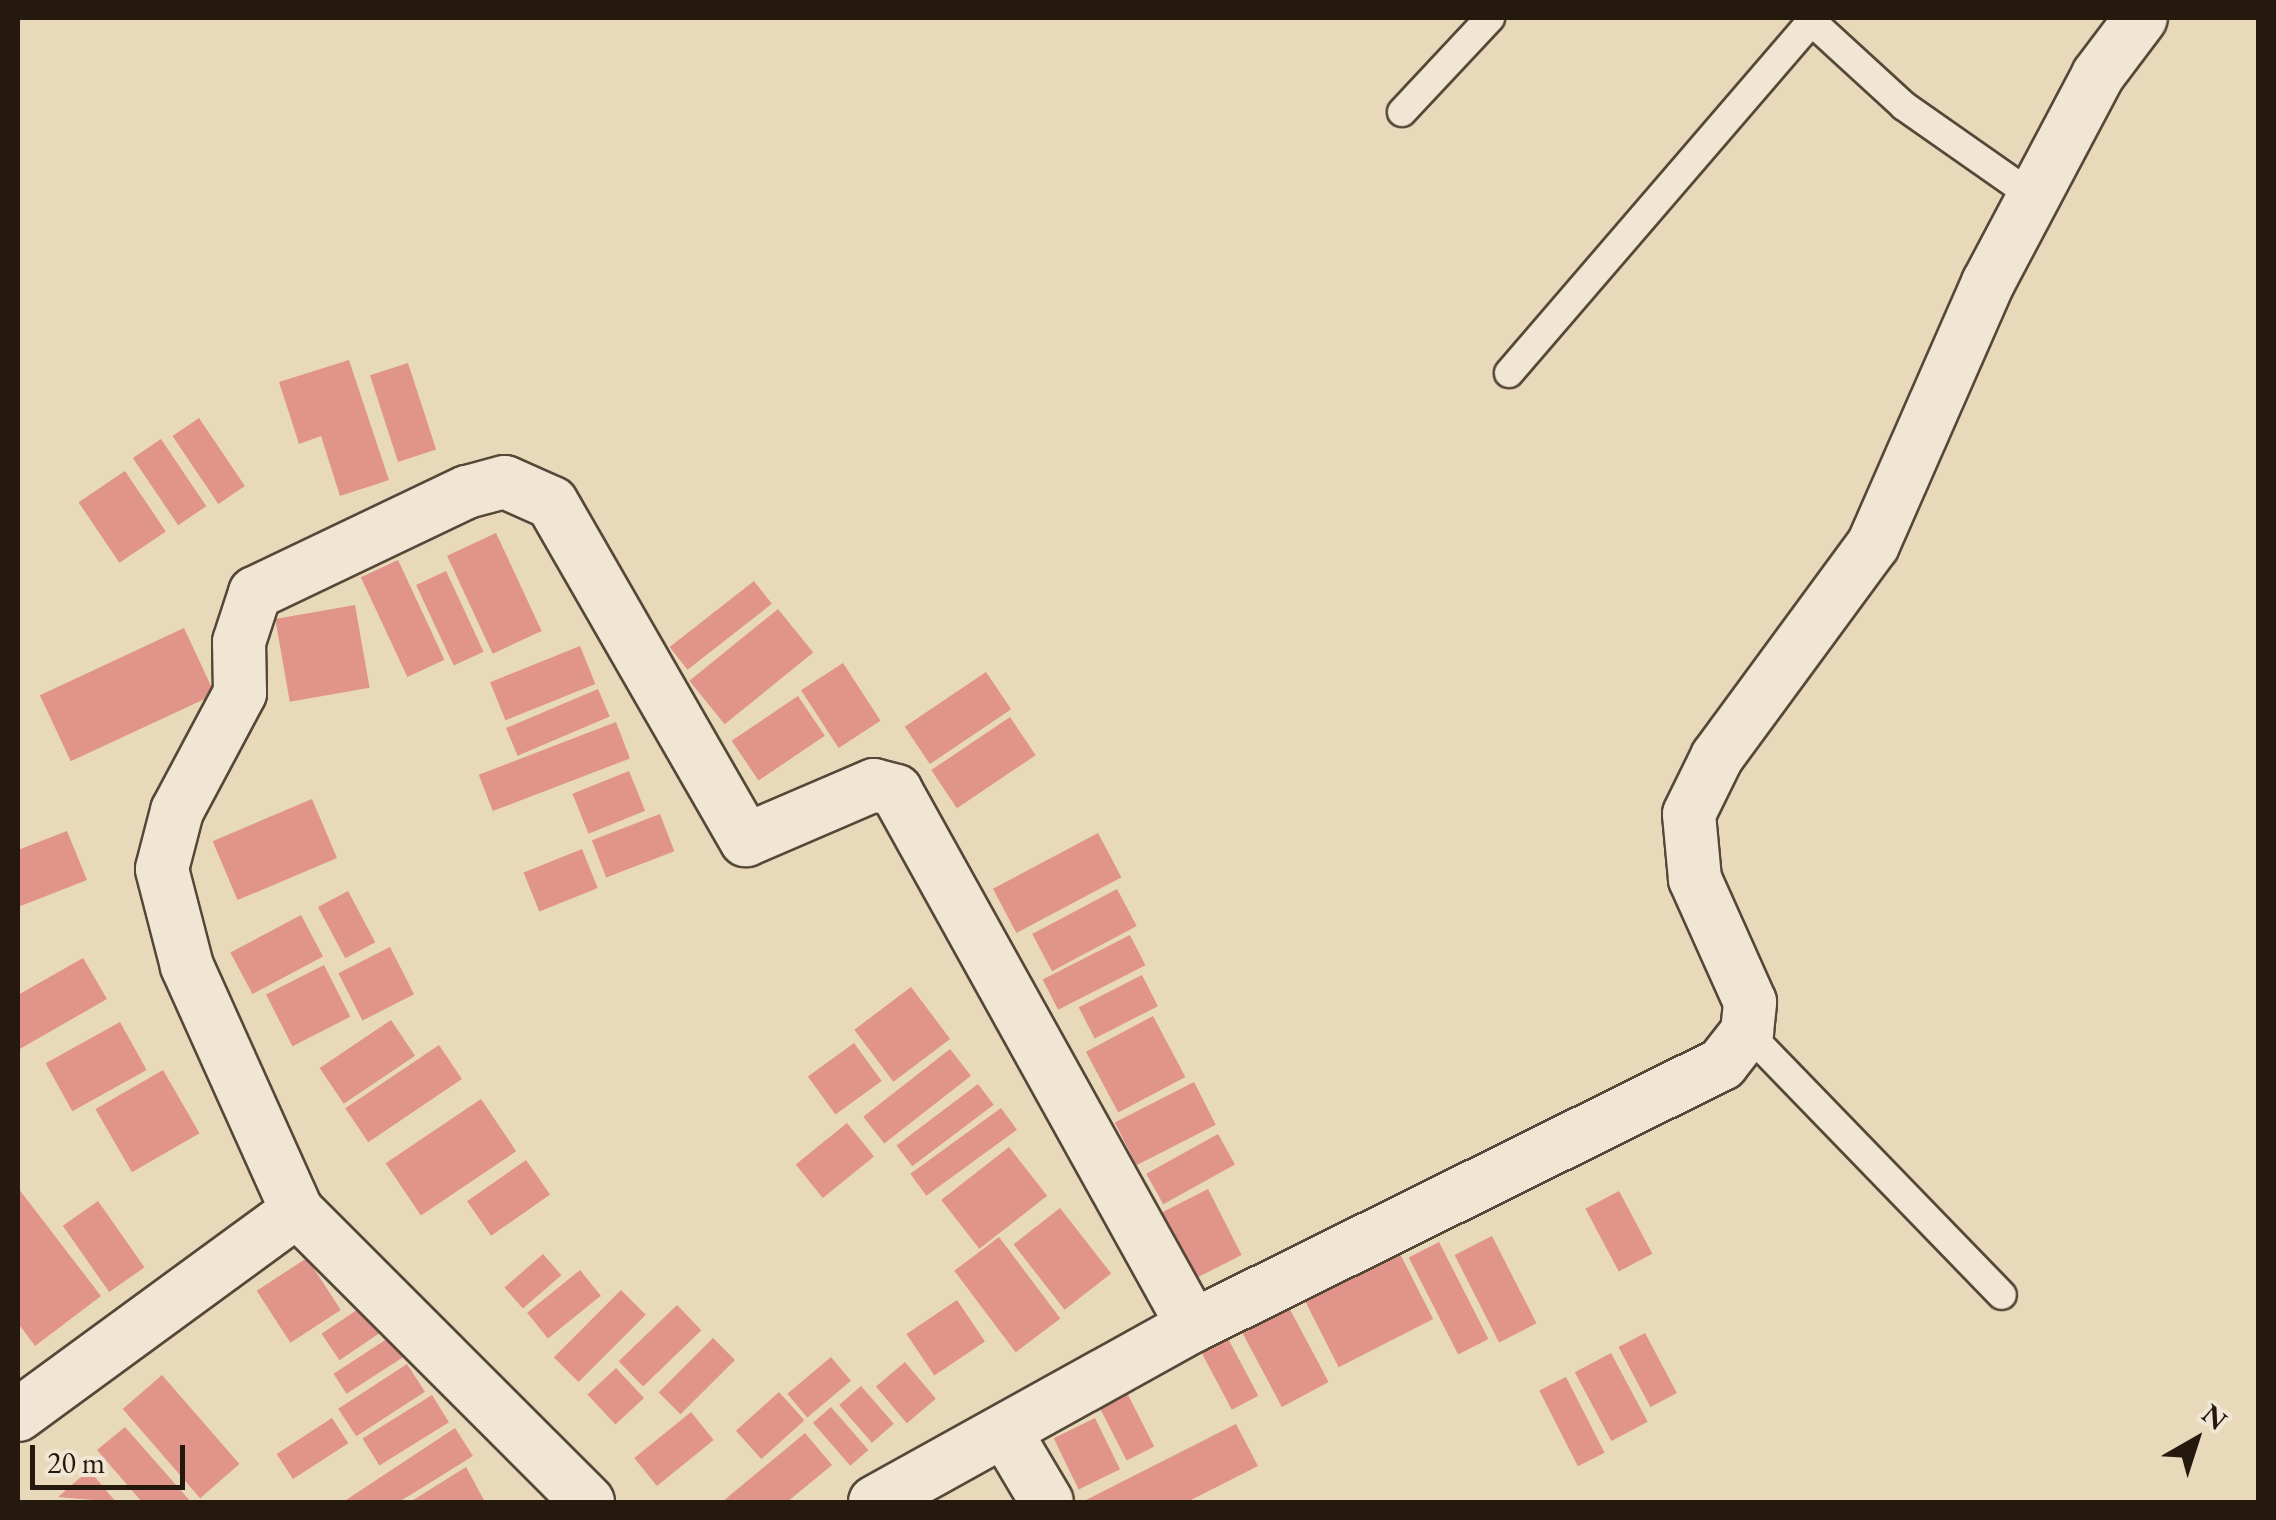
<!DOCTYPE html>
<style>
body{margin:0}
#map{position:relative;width:2276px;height:1520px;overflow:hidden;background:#e8d9bb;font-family:"EB Garamond",serif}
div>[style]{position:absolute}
.building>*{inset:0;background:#e0948a;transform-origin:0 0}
.roads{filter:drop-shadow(2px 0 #564838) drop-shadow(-2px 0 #564838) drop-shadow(0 2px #564838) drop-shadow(0 -2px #564838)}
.lane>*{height:28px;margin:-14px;padding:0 14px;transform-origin:14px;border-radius:14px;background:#f0e6d3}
.street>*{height:52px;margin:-26px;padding:0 26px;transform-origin:26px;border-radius:26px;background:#f0e6d3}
span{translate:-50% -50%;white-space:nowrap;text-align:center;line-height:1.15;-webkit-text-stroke:8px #f0e6d3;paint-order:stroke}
.frame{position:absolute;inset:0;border:20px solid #25180d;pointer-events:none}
.north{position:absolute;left:2146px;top:1390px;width:100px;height:100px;-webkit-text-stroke:8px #f0e6d3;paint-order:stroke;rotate:39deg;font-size:28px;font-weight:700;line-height:40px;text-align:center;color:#25180d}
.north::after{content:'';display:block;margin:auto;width:35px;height:45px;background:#25180d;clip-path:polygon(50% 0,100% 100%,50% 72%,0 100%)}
.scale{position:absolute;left:30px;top:1445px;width:155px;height:45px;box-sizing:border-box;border:5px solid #25180d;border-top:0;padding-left:12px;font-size:30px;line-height:35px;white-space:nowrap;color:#25180d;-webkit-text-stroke:8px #f0e6d3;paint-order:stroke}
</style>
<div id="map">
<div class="building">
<div style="clip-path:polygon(349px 360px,389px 480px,340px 496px,321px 436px,299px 444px,279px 382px)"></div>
<div style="left:408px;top:363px;width:91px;height:40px;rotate:72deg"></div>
<div style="left:199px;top:418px;width:82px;height:32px;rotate:56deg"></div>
<div style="left:161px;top:439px;width:81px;height:34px;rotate:56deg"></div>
<div style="left:125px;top:471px;width:73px;height:56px;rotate:56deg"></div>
<div style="left:496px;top:533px;width:108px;height:54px;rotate:65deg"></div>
<div style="left:398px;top:560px;width:110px;height:41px;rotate:65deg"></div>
<div style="left:446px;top:571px;width:89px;height:33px;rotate:65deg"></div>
<div style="left:754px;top:581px;width:29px;height:107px;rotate:52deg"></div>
<div style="left:355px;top:605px;width:84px;height:81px;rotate:80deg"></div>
<div style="left:778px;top:609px;width:56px;height:114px;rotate:51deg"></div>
<div style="left:184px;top:628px;width:73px;height:159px;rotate:65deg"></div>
<div style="left:580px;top:646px;width:41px;height:97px;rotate:68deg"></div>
<div style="left:843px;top:663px;width:69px;height:50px;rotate:57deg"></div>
<div style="left:986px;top:672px;width:45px;height:98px;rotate:56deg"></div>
<div style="left:598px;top:689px;width:30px;height:100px;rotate:67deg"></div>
<div style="left:798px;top:696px;width:48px;height:80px;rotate:56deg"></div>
<div style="left:1010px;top:717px;width:46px;height:95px;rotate:56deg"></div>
<div style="left:616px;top:722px;width:39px;height:147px;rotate:69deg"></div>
<div style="left:629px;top:771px;width:43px;height:61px;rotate:68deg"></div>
<div style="left:312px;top:799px;width:64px;height:108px;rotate:67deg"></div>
<div style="left:660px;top:814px;width:40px;height:73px;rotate:69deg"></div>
<div style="clip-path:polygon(67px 831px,87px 880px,18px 907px,18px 850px)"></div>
<div style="left:1098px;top:833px;width:50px;height:119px;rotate:62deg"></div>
<div style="left:582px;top:849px;width:42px;height:63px;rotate:68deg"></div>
<div style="left:1117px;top:889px;width:42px;height:96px;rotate:62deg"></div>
<div style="left:348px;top:891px;width:58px;height:34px;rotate:62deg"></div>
<div style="left:301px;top:915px;width:47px;height:80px;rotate:62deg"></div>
<div style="left:1130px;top:935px;width:34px;height:98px;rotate:63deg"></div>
<div style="left:390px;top:947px;width:53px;height:58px;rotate:63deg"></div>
<div style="clip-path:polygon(83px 958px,107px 999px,18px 1050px,18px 995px)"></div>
<div style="left:324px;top:965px;width:58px;height:65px;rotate:63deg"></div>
<div style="left:1142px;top:975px;width:35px;height:71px;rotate:63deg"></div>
<div style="left:911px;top:987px;width:65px;height:71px;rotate:53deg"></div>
<div style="left:1153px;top:1016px;width:69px;height:76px;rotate:62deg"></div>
<div style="left:391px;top:1020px;width:43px;height:86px;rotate:56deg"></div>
<div style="left:120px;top:1022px;width:55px;height:85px;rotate:61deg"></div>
<div style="left:854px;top:1043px;width:47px;height:57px;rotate:54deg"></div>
<div style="left:439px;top:1045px;width:41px;height:113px;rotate:56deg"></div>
<div style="left:950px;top:1049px;width:34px;height:110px;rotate:52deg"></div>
<div style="left:163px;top:1070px;width:73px;height:78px;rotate:60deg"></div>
<div style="left:1194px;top:1082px;width:48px;height:89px;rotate:63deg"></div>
<div style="left:978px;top:1084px;width:26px;height:102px;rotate:53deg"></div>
<div style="left:481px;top:1099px;width:63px;height:115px;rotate:56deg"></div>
<div style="left:1001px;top:1108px;width:27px;height:112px;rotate:54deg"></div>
<div style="left:847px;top:1123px;width:43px;height:66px;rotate:51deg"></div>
<div style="left:1218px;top:1134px;width:35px;height:82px;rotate:61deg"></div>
<div style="left:1009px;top:1147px;width:62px;height:86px;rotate:52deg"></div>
<div style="left:526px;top:1160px;width:42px;height:72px;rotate:55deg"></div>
<div style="clip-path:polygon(18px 1188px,101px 1296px,35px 1346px,18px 1323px)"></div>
<div style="left:1208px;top:1189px;width:74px;height:59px;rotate:63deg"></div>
<div style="left:1619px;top:1191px;width:71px;height:38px;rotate:62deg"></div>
<div style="left:98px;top:1201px;width:81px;height:43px;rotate:55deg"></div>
<div style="left:1060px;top:1208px;width:83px;height:59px;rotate:52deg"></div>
<div style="left:1492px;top:1236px;width:98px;height:42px;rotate:63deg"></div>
<div style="left:999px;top:1237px;width:102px;height:56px;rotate:53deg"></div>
<div style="left:1439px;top:1242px;width:109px;height:34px;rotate:63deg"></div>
<div style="left:543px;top:1254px;width:28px;height:51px;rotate:49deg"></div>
<div style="left:1400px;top:1254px;width:73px;height:106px;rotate:63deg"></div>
<div style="left:307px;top:1258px;width:62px;height:60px;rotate:57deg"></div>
<div style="left:580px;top:1270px;width:33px;height:68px;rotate:51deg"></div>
<div style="left:621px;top:1290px;width:35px;height:95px;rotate:45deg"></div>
<div style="left:373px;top:1299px;width:32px;height:62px;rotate:56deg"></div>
<div style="left:957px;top:1300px;width:50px;height:61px;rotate:56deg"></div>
<div style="left:1285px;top:1300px;width:93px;height:53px;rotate:62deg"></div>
<div style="left:677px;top:1305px;width:35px;height:81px;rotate:46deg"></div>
<div style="left:1225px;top:1333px;width:71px;height:30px;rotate:62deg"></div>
<div style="left:1645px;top:1333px;width:68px;height:30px;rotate:62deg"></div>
<div style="left:393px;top:1335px;width:24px;height:71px;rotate:57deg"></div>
<div style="left:713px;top:1338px;width:31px;height:77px;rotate:45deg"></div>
<div style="left:1611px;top:1353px;width:78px;height:41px;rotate:62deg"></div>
<div style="left:831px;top:1357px;width:31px;height:57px;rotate:50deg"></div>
<div style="left:905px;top:1362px;width:48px;height:38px;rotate:50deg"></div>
<div style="left:407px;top:1364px;width:33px;height:82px;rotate:57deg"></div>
<div style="left:616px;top:1368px;width:41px;height:39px;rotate:47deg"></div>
<div style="left:162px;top:1375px;width:118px;height:52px;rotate:49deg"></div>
<div style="left:1566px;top:1377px;width:85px;height:30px;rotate:63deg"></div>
<div style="left:861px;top:1386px;width:50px;height:29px;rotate:49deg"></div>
<div style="left:779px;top:1392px;width:38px;height:58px;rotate:48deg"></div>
<div style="left:1127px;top:1393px;width:60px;height:31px;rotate:63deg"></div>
<div style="left:432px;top:1395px;width:32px;height:82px;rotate:58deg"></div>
<div style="left:831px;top:1407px;width:57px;height:24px;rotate:49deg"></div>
<div style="left:691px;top:1412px;width:36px;height:73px;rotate:51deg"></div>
<div style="left:332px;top:1418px;width:30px;height:66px;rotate:57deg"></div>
<div style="left:1095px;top:1418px;width:57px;height:46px;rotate:64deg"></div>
<div style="clip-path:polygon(1236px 1424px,1258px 1466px,1187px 1502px,1082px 1502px)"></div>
<div style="clip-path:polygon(125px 1427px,191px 1502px,142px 1502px,97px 1450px)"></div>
<div style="clip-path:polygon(455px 1428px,473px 1456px,399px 1502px,343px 1502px)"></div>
<div style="clip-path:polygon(805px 1433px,832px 1465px,787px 1502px,722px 1502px)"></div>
<div style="clip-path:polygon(466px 1467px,485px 1502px,410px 1502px)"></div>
<div style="clip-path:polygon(89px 1470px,116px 1502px,58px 1497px)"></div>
</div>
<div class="roads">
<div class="lane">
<div style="left:1808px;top:18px;width:130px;rotate:42.5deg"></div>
<div style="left:1904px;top:106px;width:159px;rotate:35deg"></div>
<div style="left:1402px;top:112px;width:129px;rotate:-46.9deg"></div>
<div style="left:1509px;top:373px;width:464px;rotate:-49.3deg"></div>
<div style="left:1747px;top:1032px;width:366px;rotate:45.9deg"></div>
</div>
<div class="street">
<div style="left:18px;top:1415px;width:346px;rotate:-36.2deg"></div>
<div style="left:1006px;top:1433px;width:80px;rotate:59.3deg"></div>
<div style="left:588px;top:1502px;width:412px;rotate:-135deg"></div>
<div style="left:297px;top:1211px;width:269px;rotate:-114.2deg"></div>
<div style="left:187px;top:966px;width:100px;rotate:-104.5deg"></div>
<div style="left:162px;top:869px;width:60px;rotate:-75.5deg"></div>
<div style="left:177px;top:811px;width:134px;rotate:-61.9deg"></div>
<div style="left:240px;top:693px;width:51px;rotate:-91.1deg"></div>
<div style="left:239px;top:642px;width:52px;rotate:-71.9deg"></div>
<div style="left:255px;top:593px;width:235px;rotate:-25.5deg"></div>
<div style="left:467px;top:492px;width:39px;rotate:-15deg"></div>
<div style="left:505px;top:482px;width:51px;rotate:24.1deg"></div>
<div style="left:552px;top:503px;width:389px;rotate:60.1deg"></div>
<div style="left:746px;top:840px;width:139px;rotate:-23.3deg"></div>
<div style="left:874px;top:785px;width:23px;rotate:15deg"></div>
<div style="left:896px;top:791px;width:612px;rotate:60.96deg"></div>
<div style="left:875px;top:1502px;width:363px;rotate:-29deg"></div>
<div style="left:1193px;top:1326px;width:590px;rotate:-26.35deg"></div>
<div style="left:1722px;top:1064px;width:41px;rotate:-52deg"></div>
<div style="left:1747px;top:1032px;width:30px;rotate:-84deg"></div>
<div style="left:1750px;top:1002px;width:135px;rotate:-114.1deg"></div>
<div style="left:1695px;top:879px;width:65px;rotate:-95.3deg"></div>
<div style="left:1689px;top:814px;width:64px;rotate:-63.8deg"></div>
<div style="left:1717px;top:757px;width:263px;rotate:-53.7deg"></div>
<div style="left:1873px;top:545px;width:286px;rotate:-66.3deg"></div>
<div style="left:1988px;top:283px;width:235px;rotate:-62.1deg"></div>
<div style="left:2098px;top:75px;width:71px;rotate:-53deg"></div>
</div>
</div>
<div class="frame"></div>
<div class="north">N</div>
<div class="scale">20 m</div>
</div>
